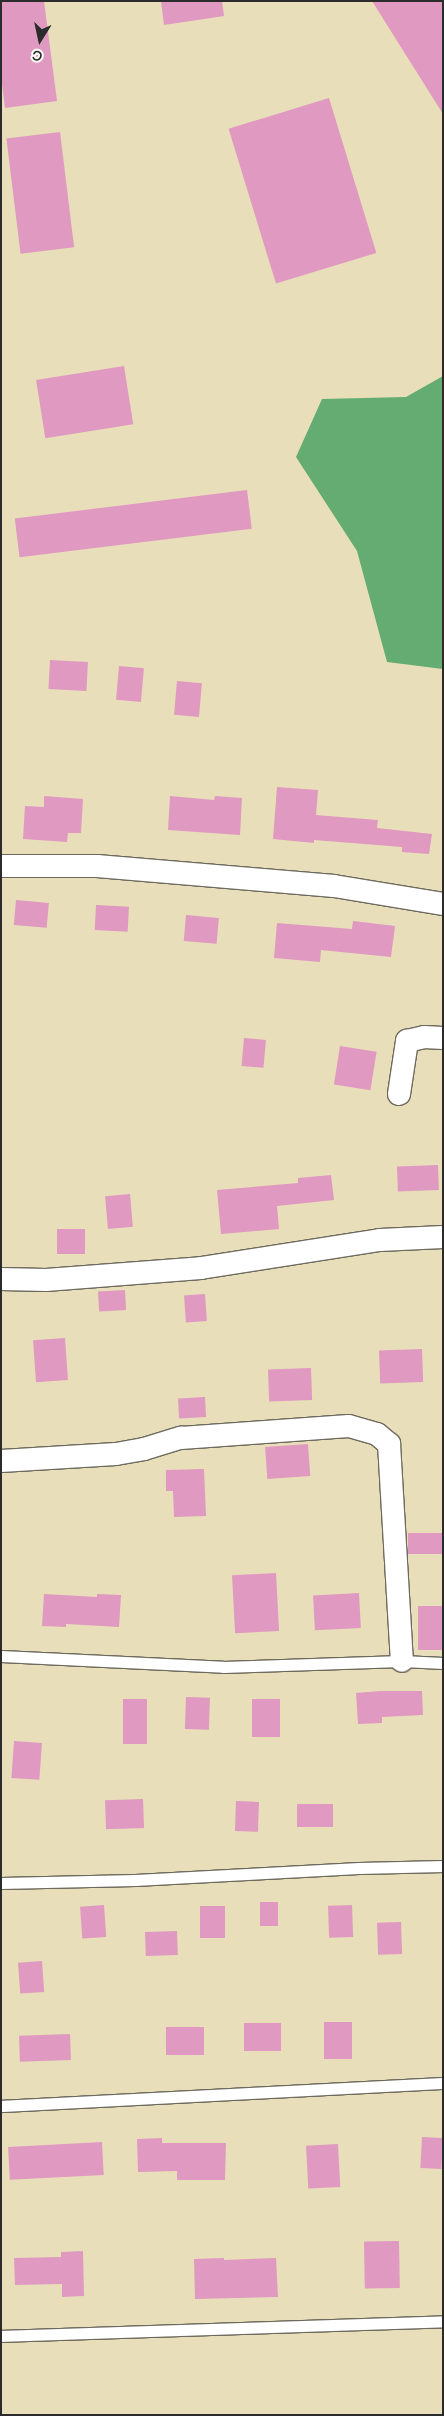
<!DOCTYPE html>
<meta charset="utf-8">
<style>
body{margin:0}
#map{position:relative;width:444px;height:2416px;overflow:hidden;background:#e8deba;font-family:"Balsamiq Sans",sans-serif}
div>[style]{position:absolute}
.forest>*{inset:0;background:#65ac72}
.building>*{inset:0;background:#e099c0;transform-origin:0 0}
.roads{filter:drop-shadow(1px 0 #6d6a5d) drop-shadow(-1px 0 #6d6a5d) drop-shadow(0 1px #6d6a5d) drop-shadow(0 -1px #6d6a5d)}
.service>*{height:11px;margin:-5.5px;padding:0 5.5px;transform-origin:5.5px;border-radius:5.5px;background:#fff}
.minor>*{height:22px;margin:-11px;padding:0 11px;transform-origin:11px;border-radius:11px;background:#fff}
span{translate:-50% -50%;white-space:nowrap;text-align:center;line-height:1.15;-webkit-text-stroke:4px #fdfcf7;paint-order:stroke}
.frame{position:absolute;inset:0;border:2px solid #2b2b2b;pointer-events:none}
.north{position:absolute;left:15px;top:15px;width:50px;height:50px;-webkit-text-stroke:4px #fdfcf7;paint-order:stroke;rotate:190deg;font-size:14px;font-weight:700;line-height:20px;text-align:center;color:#2b2b2b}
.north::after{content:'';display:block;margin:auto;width:18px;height:22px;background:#2b2b2b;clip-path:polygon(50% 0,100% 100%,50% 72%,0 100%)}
</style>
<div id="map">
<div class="forest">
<div style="clip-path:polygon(443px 376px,443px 669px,387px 662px,357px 551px,296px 457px,322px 399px,406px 397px)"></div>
</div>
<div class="building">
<div style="clip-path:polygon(1px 1px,44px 1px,57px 101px,5px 108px,1px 76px)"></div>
<div style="clip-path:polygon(161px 1px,222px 1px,224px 16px,164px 25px)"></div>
<div style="clip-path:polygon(372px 1px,443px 1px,443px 114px)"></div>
<div style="left:329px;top:98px;width:162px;height:105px;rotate:73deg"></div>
<div style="left:60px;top:132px;width:116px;height:54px;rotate:83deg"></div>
<div style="left:124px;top:366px;width:59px;height:89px;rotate:81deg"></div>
<div style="left:247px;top:490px;width:39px;height:234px;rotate:83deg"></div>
<div style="left:50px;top:660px;width:38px;height:29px;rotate:3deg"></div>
<div style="left:119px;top:666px;width:25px;height:34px;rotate:5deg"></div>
<div style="left:177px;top:681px;width:25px;height:34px;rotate:5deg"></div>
<div style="clip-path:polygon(277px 787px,318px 790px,316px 815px,378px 820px,377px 828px,432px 834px,429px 854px,402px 852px,402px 847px,314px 840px,314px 843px,273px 839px)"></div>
<div style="clip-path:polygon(44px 796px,83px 799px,81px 833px,68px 833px,67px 842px,23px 839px,25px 806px,44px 807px)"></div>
<div style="clip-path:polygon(170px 796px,214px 800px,215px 796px,242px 798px,240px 835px,168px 830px)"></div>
<div style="left:16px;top:900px;width:33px;height:25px;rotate:5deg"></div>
<div style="left:96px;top:905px;width:33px;height:25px;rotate:3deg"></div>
<div style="left:186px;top:915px;width:33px;height:26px;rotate:5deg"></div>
<div style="clip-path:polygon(353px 921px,395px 926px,391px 957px,321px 950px,320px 962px,274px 958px,277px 923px,352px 929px)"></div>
<div style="left:244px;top:1038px;width:22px;height:28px;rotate:5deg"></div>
<div style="left:340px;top:1046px;width:37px;height:39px;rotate:9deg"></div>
<div style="left:438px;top:1165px;width:25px;height:41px;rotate:88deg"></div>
<div style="clip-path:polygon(331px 1175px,334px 1200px,277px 1206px,279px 1229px,221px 1234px,217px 1190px,298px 1183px,298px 1178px)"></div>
<div style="left:130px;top:1194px;width:33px;height:25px;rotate:85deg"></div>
<div style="left:85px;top:1229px;width:25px;height:28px;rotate:90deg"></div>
<div style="left:125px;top:1290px;width:20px;height:27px;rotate:87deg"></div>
<div style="left:205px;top:1294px;width:27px;height:21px;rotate:86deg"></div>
<div style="left:65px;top:1338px;width:42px;height:32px;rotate:86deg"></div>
<div style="left:422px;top:1349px;width:33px;height:43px;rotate:88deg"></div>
<div style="left:311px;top:1368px;width:32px;height:43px;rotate:88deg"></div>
<div style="left:205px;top:1397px;width:20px;height:27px;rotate:87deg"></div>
<div style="left:308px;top:1444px;width:32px;height:43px;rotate:86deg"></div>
<div style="clip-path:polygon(204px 1469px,206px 1516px,174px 1517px,173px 1491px,166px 1491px,166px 1470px)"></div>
<div style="left:443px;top:1533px;width:21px;height:35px;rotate:90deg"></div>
<div style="left:276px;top:1573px;width:58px;height:44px;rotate:87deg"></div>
<div style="left:359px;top:1593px;width:35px;height:46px;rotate:87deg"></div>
<div style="clip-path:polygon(44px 1594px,97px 1597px,97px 1594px,121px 1595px,119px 1627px,66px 1624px,66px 1627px,42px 1626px)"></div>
<div style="left:418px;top:1606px;width:25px;height:44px"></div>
<div style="clip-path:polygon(380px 1691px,422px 1691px,423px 1715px,382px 1717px,382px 1723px,358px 1724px,356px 1693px)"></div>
<div style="left:186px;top:1697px;width:24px;height:32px;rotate:2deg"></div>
<div style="left:123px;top:1699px;width:24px;height:45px"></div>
<div style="left:252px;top:1699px;width:28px;height:38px"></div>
<div style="left:14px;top:1741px;width:28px;height:37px;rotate:4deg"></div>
<div style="left:143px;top:1799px;width:29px;height:38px;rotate:88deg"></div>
<div style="left:236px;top:1801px;width:23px;height:30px;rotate:2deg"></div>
<div style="left:297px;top:1804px;width:36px;height:23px"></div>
<div style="left:260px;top:1902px;width:18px;height:24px"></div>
<div style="left:104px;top:1905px;width:32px;height:24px;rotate:86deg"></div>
<div style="left:352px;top:1905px;width:32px;height:24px;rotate:88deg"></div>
<div style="left:225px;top:1906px;width:32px;height:25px;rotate:90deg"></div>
<div style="left:401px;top:1922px;width:32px;height:24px;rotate:88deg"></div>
<div style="left:177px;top:1931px;width:24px;height:32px;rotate:88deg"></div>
<div style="left:42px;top:1961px;width:31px;height:24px;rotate:86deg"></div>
<div style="left:324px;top:2022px;width:28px;height:37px"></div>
<div style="left:281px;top:2023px;width:28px;height:37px;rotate:90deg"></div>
<div style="left:166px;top:2027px;width:38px;height:28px"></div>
<div style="left:70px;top:2034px;width:26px;height:51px;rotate:88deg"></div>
<div style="left:422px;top:2137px;width:21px;height:31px;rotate:3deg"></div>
<div style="clip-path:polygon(162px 2138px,162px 2143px,226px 2143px,225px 2180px,177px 2180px,177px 2171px,138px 2172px,137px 2139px)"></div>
<div style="left:102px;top:2142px;width:33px;height:94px;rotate:87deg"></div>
<div style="left:338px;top:2144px;width:43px;height:32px;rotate:87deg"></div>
<div style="left:399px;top:2241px;width:47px;height:35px;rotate:89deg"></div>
<div style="clip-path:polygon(83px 2251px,84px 2296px,62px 2297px,62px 2284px,15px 2285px,14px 2258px,61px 2257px,61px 2252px)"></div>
<div style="clip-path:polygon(224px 2258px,224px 2260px,276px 2258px,278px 2297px,195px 2299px,194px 2259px)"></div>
</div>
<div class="roads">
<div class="service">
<div style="left:1px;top:1656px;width:222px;rotate:2.8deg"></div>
<div style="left:223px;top:1667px;width:179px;rotate:-1.9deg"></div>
<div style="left:402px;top:1661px;width:41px;rotate:2.8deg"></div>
<div style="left:1px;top:1883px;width:134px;rotate:-1.3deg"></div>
<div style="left:135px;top:1880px;width:224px;rotate:-3.1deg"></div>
<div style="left:359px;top:1868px;width:84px;rotate:-1.4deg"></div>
<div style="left:1px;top:2106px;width:443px;rotate:-3deg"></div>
<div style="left:1px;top:2336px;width:442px;rotate:-1.9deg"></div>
</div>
<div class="minor">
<div style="left:1px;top:866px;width:96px"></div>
<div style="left:97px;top:866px;width:238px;rotate:4.8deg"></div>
<div style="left:334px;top:886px;width:110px;rotate:9.4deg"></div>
<div style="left:399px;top:1094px;width:54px;rotate:-81.4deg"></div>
<div style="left:407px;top:1041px;width:17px;rotate:-13deg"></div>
<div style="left:424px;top:1037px;width:19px;rotate:3deg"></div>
<div style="left:1px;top:1279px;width:45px;rotate:1.3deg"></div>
<div style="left:46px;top:1280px;width:155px;rotate:-4.4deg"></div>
<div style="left:201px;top:1268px;width:181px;rotate:-8.9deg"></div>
<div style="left:380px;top:1240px;width:63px;rotate:-2.7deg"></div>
<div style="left:1px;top:1461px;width:115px;rotate:-3.5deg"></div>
<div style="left:116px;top:1454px;width:28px;rotate:-10deg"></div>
<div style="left:144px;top:1449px;width:39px;rotate:-17deg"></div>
<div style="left:181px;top:1438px;width:168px;rotate:-4.1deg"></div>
<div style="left:349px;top:1426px;width:29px;rotate:16deg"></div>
<div style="left:377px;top:1434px;width:16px;rotate:40deg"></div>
<div style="left:389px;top:1444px;width:217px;rotate:86.6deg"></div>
</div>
</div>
<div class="frame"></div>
<div class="north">С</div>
</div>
